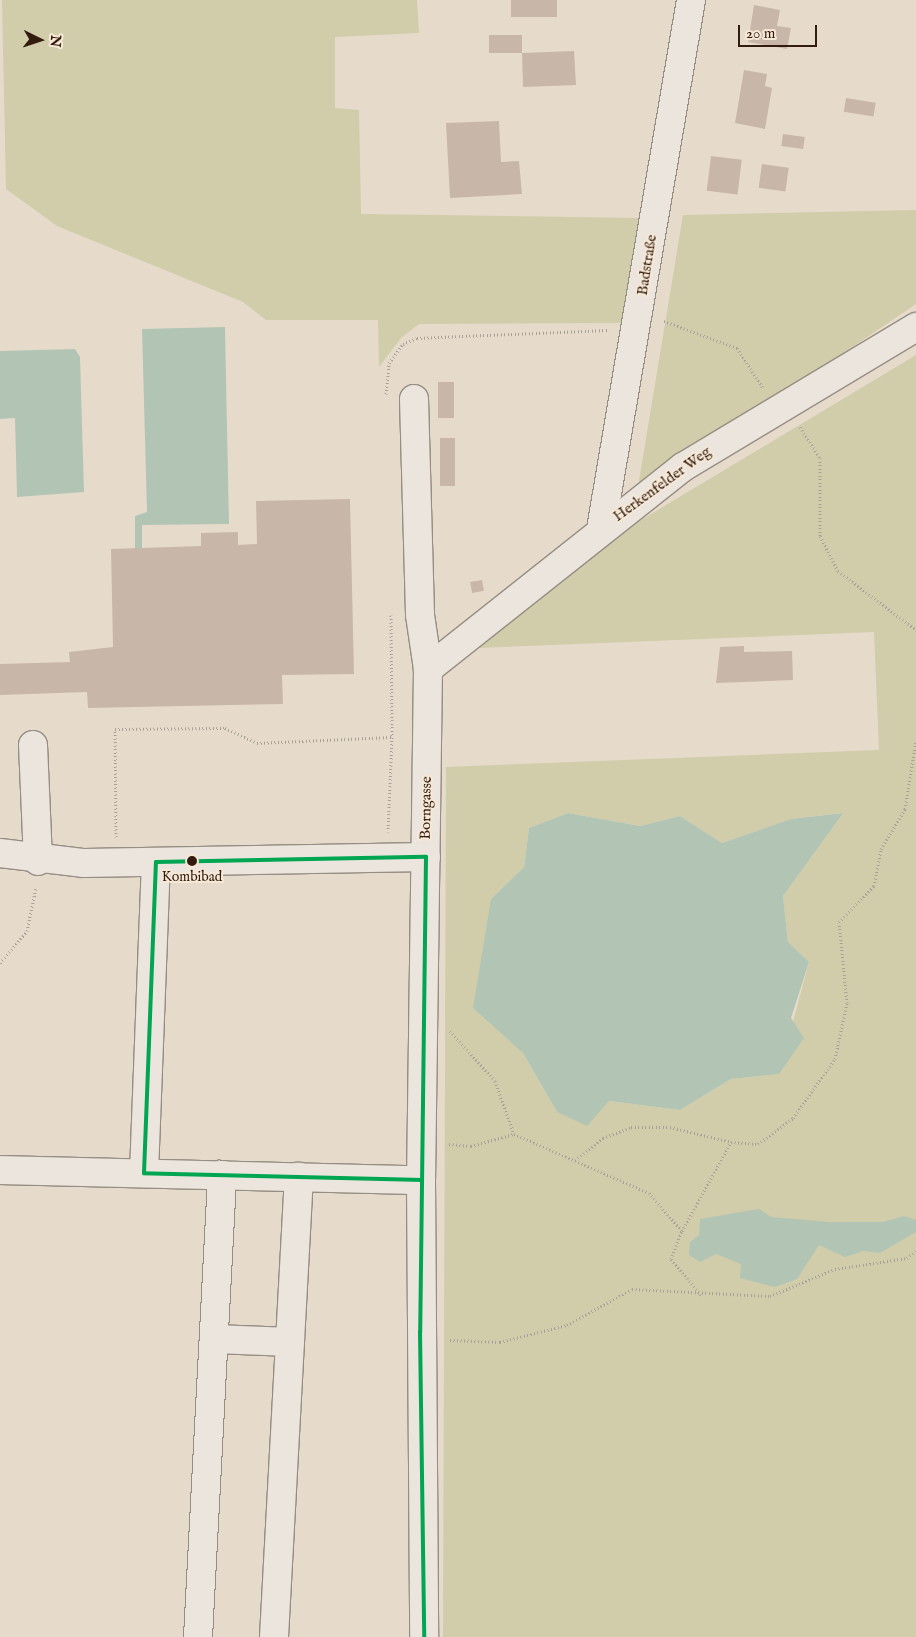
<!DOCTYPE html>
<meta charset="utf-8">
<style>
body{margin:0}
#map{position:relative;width:916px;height:1637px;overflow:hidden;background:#e6dbcb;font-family:"IM FELL English",serif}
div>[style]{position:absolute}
.green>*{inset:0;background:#d1cca9}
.water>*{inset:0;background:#b2c5b5}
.building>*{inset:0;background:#c8b6a9;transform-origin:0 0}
.path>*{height:3px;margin-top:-1.5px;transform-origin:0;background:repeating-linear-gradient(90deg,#a8a19a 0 1px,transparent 0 3.5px)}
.roads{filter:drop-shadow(1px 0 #968d83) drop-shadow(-1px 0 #968d83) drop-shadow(0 1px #968d83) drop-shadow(0 -1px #968d83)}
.minor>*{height:28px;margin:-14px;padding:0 14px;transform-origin:14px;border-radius:14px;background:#ebe5dd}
.bus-1>*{height:4px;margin:-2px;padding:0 2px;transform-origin:2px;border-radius:2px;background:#00a651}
.dots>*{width:14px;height:14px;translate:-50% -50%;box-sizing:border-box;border:2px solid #f6e8d6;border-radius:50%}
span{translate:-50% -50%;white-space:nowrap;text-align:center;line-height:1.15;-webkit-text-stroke:4px #f6e8d6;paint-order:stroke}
.bus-label{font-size:14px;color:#331c0f}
.street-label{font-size:15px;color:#331c0f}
.north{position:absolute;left:15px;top:15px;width:50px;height:50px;-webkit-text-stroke:4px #f6e8d6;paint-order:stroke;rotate:94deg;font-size:14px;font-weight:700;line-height:20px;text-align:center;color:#331c0f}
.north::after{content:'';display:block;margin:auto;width:18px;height:22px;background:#331c0f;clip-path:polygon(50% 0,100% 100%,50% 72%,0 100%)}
.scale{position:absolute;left:738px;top:25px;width:79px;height:22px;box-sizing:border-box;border:2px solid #331c0f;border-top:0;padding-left:6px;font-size:15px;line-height:18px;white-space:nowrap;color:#331c0f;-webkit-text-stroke:4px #f6e8d6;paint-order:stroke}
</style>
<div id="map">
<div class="green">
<div style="clip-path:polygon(2px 0,417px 0,419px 33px,335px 37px,335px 108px,359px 110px,361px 214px,642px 218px,623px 323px,419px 324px,401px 338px,379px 367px,378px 320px,266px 320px,243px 302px,57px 226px,6px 189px)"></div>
<div style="clip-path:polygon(916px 210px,916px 304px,637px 493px,683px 215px)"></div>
<div style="clip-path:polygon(evenodd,916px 355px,916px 1637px,443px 1637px,446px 767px,879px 750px,874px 632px,479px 648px,631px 526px,916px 355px,568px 813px,640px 826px,680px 816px,722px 843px,791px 819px,842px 813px,783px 896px,788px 942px,809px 962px,779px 1074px,731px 1079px,680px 1110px,609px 1101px,557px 1112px,523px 1053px,491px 899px,524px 867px,529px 828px,568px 813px)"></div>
</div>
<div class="water">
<div style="clip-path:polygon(225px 327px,229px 524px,142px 525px,142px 548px,135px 549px,135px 516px,147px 512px,142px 329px)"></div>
<div style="clip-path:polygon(75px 349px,80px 357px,84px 492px,17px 497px,15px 418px,0 419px,0 351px)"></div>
<div style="clip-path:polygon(568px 813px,640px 826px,680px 816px,722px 843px,791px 819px,843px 813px,783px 896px,788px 942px,809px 962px,791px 1018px,804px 1038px,779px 1074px,731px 1079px,680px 1110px,609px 1101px,587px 1126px,557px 1112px,523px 1053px,473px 1008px,491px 899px,524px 867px,529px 828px)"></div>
<div style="clip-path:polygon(759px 1209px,771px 1217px,829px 1222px,883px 1222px,904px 1216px,916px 1220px,916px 1232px,880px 1253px,863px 1251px,845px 1257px,819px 1245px,797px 1279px,775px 1287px,740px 1278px,741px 1264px,716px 1254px,700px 1262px,689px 1255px,690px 1242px,699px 1235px,700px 1219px)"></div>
</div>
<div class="building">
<div style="left:511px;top:0;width:46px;height:17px"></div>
<div style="clip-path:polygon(754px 5px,780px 10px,777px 26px,791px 28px,787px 49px,748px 42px)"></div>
<div style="clip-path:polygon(489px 35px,522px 35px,522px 53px,574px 51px,576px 85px,523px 87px,522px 53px,489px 53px)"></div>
<div style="clip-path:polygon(744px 70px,767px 74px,765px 86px,772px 88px,765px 129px,735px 123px)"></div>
<div style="left:846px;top:98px;width:30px;height:14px;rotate:9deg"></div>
<div style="clip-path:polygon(499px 121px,501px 162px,519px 161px,522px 194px,450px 198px,446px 123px)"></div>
<div style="left:783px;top:134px;width:22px;height:12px;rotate:8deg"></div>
<div style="left:711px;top:156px;width:31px;height:35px;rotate:7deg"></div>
<div style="left:762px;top:164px;width:27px;height:24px;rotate:8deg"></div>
<div style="left:454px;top:382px;width:36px;height:16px;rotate:90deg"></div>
<div style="left:440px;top:438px;width:15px;height:48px"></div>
<div style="clip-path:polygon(350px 499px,354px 674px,282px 675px,283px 704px,88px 708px,87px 692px,0 695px,0 664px,70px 662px,69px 652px,113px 647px,111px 549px,201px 546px,201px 533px,238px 532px,238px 545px,257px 544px,256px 501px)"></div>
<div style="left:482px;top:580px;width:11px;height:12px;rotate:80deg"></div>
<div style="clip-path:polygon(744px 646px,744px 652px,792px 651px,793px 680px,716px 683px,720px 647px)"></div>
</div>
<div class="path">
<div style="left:664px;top:321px;width:78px;rotate:20.3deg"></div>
<div style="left:737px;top:348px;width:48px;rotate:57deg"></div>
<div style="left:386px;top:394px;width:31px;rotate:-84deg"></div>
<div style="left:389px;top:363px;width:24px;rotate:-54deg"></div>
<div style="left:403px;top:344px;width:15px;rotate:-23deg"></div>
<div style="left:417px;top:338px;width:191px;rotate:-2.4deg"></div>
<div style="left:800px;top:427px;width:37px;rotate:57deg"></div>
<div style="left:820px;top:458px;width:78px;rotate:90deg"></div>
<div style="left:820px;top:536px;width:39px;rotate:63deg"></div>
<div style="left:838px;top:571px;width:98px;rotate:37.1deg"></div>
<div style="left:391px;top:615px;width:122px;rotate:89.5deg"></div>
<div style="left:116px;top:837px;width:108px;rotate:-90.5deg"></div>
<div style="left:115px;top:729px;width:110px;rotate:-0.5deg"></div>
<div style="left:225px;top:728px;width:35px;rotate:25deg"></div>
<div style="left:257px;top:743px;width:135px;rotate:-2.5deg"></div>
<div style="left:392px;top:737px;width:95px;rotate:92.4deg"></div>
<div style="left:0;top:963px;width:42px;rotate:-49.8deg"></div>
<div style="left:27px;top:931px;width:45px;rotate:-78.4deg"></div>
<div style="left:450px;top:1031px;width:67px;rotate:48deg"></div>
<div style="left:495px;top:1081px;width:56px;rotate:70.3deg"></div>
<div style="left:449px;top:1144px;width:22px;rotate:5deg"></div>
<div style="left:471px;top:1146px;width:45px;rotate:-15.6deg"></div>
<div style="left:514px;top:1134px;width:147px;rotate:23.6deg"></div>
<div style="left:649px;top:1193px;width:50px;rotate:49deg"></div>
<div style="left:575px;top:1160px;width:36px;rotate:-38deg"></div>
<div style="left:603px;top:1138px;width:30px;rotate:-21deg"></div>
<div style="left:631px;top:1127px;width:39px"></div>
<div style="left:670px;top:1127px;width:63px;rotate:13.8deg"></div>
<div style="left:701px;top:1295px;width:47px;rotate:-129.8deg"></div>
<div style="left:671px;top:1259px;width:30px;rotate:-69deg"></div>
<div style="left:682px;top:1231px;width:102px;rotate:-61.2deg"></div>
<div style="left:731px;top:1142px;width:27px;rotate:4deg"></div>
<div style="left:758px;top:1144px;width:44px;rotate:-36.6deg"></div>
<div style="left:793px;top:1118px;width:72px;rotate:-54.6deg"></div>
<div style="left:835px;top:1059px;width:57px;rotate:-77.9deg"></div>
<div style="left:847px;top:1003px;width:81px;rotate:-95.6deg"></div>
<div style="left:839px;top:922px;width:50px;rotate:-45.8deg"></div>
<div style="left:874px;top:886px;width:38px;rotate:-79deg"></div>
<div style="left:881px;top:849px;width:47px;rotate:-59deg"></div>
<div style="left:905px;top:809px;width:70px;rotate:-80.9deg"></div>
<div style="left:450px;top:1340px;width:50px;rotate:2.3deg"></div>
<div style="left:500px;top:1342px;width:69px;rotate:-14.2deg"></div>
<div style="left:567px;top:1325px;width:74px;rotate:-29deg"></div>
<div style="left:632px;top:1289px;width:138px;rotate:2.9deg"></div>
<div style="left:770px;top:1296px;width:70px;rotate:-22.6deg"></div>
<div style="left:835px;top:1269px;width:73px;rotate:-8.7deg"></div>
<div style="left:907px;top:1258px;width:11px;rotate:-38deg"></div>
</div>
<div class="roads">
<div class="minor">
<div style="left:414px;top:399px;width:216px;rotate:88.4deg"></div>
<div style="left:420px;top:615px;width:55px;rotate:81.6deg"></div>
<div style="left:428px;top:669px;width:511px;rotate:90.78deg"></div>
<div style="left:421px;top:1180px;width:457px;rotate:89.6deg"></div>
<div style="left:601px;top:529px;width:537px;rotate:-80.34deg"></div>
<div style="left:428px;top:669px;width:325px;rotate:-38.4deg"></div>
<div style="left:683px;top:467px;width:272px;rotate:-31deg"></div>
<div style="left:33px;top:745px;width:116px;rotate:87.5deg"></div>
<div style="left:0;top:853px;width:85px;rotate:6.8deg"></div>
<div style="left:84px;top:863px;width:342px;rotate:-1deg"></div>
<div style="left:0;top:1170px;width:421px;rotate:1.4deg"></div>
<div style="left:144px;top:1173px;width:311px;rotate:-87.8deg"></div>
<div style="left:215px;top:1339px;width:75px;rotate:2.3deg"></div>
<div style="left:198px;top:1637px;width:463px;rotate:-87deg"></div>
<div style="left:274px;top:1637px;width:461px;rotate:-86.9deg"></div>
</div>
</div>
<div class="bus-1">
<div style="left:421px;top:1180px;width:277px;rotate:-178.6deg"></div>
<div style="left:144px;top:1173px;width:311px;rotate:-87.8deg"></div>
<div style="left:156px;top:862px;width:270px;rotate:-1.1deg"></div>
<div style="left:426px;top:857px;width:475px;rotate:90.7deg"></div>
<div style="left:420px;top:1332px;width:305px;rotate:89.2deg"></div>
</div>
<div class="dots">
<div style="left:192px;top:861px;background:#331c0f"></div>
</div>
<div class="bus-label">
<span style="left:192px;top:877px">Kombibad</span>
</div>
<div class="street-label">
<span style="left:647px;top:265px;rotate:-81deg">Badstraße</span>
<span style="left:662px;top:484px;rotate:-36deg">Herkenfelder Weg</span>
<span style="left:426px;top:808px;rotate:-89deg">Borngasse</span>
</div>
<div class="north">N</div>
<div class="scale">20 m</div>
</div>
